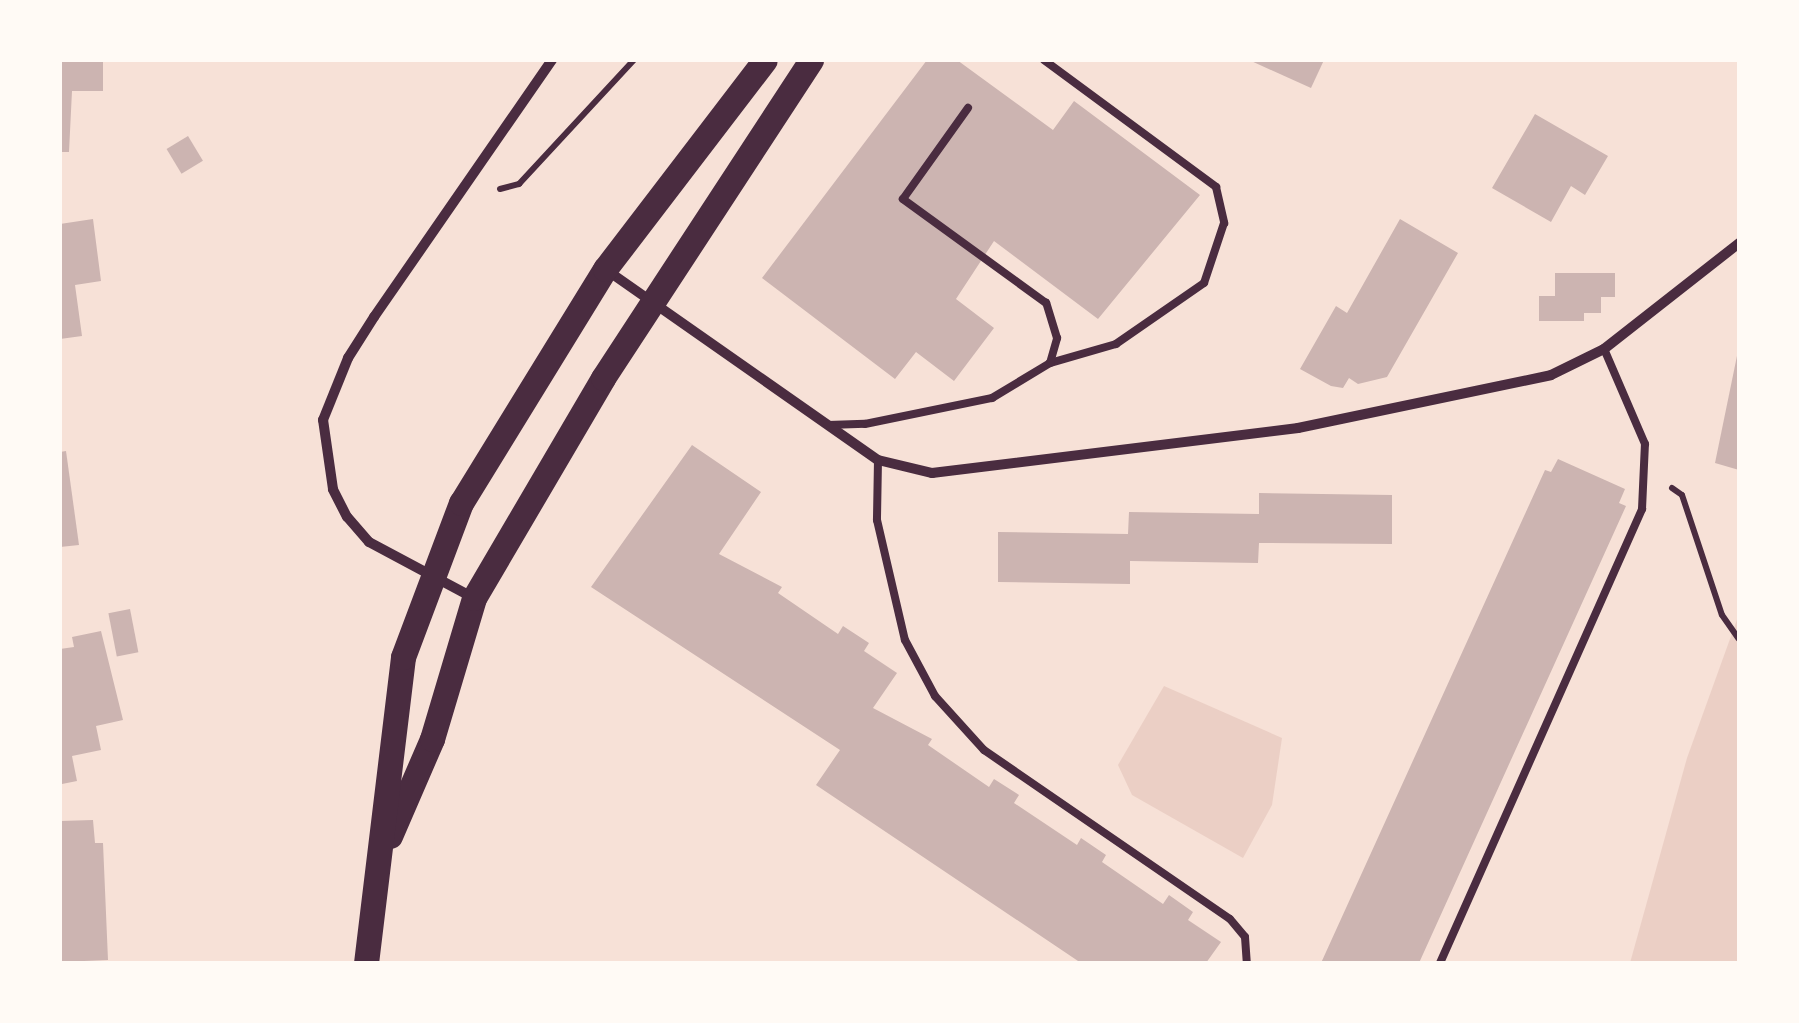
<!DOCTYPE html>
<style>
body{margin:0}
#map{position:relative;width:1799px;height:1023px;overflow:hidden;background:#f7e1d7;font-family:Spectral,serif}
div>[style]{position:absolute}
.green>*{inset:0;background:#ebcfc5}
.building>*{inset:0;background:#ccb4b1;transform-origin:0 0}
.path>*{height:6px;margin:-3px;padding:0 3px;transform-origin:3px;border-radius:3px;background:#4a2c40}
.service>*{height:8px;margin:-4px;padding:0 4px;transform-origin:4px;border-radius:4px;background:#4a2c40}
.minor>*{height:10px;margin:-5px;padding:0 5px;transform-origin:5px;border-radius:5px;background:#4a2c40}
.primary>*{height:25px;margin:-12.5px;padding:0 12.5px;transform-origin:12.5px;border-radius:12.5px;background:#4a2c40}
span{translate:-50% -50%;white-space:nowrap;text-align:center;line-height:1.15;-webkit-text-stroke:10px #fffaf5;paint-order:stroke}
.frame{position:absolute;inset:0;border:62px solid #fffaf5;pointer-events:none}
</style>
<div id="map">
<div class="green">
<div style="clip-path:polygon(1739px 614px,1739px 963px,1630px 963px,1687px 758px)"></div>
<div style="clip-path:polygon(1164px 686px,1282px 738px,1272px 805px,1243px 858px,1132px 795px,1118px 765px)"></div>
</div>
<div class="building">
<div style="clip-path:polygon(60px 60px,103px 60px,103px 91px,72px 91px,69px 152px,60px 152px)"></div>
<div style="clip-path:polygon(927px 60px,957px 60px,1053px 130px,1074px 101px,1200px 195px,1098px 319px,994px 241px,956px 299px,994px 328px,954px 381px,916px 352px,895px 379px,762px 278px)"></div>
<div style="clip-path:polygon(1249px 60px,1324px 60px,1311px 88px)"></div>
<div style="clip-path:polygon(1535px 114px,1608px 156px,1585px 195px,1571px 186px,1551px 222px,1492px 188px)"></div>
<div style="left:188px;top:136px;width:29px;height:25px;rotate:59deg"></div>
<div style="clip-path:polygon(93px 219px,101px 281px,75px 285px,82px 336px,60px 339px,60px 224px)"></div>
<div style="clip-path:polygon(1400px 219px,1458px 253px,1387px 377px,1358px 384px,1349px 378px,1343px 388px,1331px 386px,1300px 369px,1336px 306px,1347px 313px)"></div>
<div style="clip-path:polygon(1555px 273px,1615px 273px,1615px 297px,1601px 297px,1601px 313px,1584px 313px,1584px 321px,1539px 321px,1539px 296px,1555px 296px)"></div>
<div style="clip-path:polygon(1738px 351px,1739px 351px,1739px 470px,1715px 463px)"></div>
<div style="clip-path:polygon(692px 445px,761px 492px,719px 554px,782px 587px,778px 593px,838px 634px,843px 626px,869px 643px,864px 651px,897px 673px,873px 708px,932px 739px,928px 745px,989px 787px,994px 779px,1019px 795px,1014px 803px,1077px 845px,1081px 838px,1106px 855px,1102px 862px,1163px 904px,1169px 895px,1193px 912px,1188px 920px,1221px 942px,1206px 963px,1081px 963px,816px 785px,840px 750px,591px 587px)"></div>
<div style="clip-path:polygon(66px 451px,79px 545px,60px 547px,60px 452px)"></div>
<div style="clip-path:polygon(1558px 459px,1625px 489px,1619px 503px,1626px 506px,1419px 963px,1321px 963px,1545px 470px,1551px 472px)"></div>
<div style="clip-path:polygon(1259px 493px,1392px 495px,1392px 544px,1259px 543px,1258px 563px,1130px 561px,1130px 584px,998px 582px,998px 532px,1128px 534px,1129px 512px,1259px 514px)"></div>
<div style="left:130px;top:609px;width:44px;height:22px;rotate:79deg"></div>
<div style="clip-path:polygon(101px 631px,123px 720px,96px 726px,101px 750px,72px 756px,77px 781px,62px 784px,60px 649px,74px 647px,72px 637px)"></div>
<div style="clip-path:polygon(93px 820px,95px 843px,103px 843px,108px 960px,60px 962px,60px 821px)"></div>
</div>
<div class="path">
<div style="left:500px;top:189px;width:20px;rotate:-15deg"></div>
<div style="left:519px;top:184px;width:169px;rotate:-47.2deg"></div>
<div style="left:1672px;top:488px;width:12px;rotate:35deg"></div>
<div style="left:1682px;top:495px;width:126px;rotate:71.6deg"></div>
<div style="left:1722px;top:615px;width:29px;rotate:55deg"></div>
</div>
<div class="service">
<div style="left:1044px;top:60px;width:214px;rotate:36.4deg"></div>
<div style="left:1216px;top:187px;width:37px;rotate:77deg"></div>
<div style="left:1224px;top:223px;width:63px;rotate:108.4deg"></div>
<div style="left:1204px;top:283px;width:107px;rotate:145.3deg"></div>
<div style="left:1116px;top:344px;width:69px;rotate:163.9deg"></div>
<div style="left:828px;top:425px;width:37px;rotate:-2deg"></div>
<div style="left:865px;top:424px;width:130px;rotate:-11.6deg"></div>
<div style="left:992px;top:398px;width:68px;rotate:-31.1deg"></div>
<div style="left:1050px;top:363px;width:26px;rotate:-74deg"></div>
<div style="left:1057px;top:338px;width:37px;rotate:-107deg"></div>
<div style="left:1046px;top:303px;width:177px;rotate:-144deg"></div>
<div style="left:903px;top:199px;width:112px;rotate:-54.5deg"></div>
<div style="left:878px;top:460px;width:60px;rotate:91deg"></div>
<div style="left:877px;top:520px;width:123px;rotate:76.9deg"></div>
<div style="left:905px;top:640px;width:64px;rotate:61.8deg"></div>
<div style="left:935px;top:696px;width:73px;rotate:47.8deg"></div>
<div style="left:984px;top:750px;width:298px;rotate:34.5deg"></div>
<div style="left:1230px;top:919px;width:23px;rotate:50deg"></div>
<div style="left:1245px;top:937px;width:26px;rotate:86deg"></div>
<div style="left:1440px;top:963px;width:497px;rotate:-66deg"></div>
<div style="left:1642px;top:509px;width:65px;rotate:-87.4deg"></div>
<div style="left:1645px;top:444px;width:103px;rotate:-113.3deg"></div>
</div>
<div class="minor">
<div style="left:608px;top:271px;width:330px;rotate:35deg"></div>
<div style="left:878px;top:460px;width:56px;rotate:13.5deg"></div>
<div style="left:932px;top:473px;width:369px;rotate:-7deg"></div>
<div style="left:1298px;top:428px;width:258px;rotate:-11.8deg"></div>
<div style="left:1551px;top:375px;width:59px;rotate:-26.1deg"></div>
<div style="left:1604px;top:349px;width:172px;rotate:-38.1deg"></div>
<div style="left:472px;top:597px;width:117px;rotate:-151.9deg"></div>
<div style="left:369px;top:542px;width:33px;rotate:-131deg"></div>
<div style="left:347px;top:517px;width:31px;rotate:-117deg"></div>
<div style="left:333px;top:489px;width:70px;rotate:-98.2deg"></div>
<div style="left:323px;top:420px;width:67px;rotate:-68deg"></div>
<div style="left:348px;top:358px;width:49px;rotate:-57.6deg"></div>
<div style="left:374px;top:317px;width:313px;rotate:-55.3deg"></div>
</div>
<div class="primary">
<div style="left:390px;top:836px;width:106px;rotate:-66.6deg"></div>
<div style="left:432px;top:739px;width:147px;rotate:-73.4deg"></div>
<div style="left:474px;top:598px;width:255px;rotate:-59.6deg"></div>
<div style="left:603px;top:378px;width:380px;rotate:-56.8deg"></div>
<div style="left:366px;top:963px;width:308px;rotate:-83.1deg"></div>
<div style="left:403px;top:657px;width:165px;rotate:-69.4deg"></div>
<div style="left:461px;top:503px;width:275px;rotate:-58.4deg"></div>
<div style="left:605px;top:269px;width:263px;rotate:-52.6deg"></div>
</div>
<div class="frame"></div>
</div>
